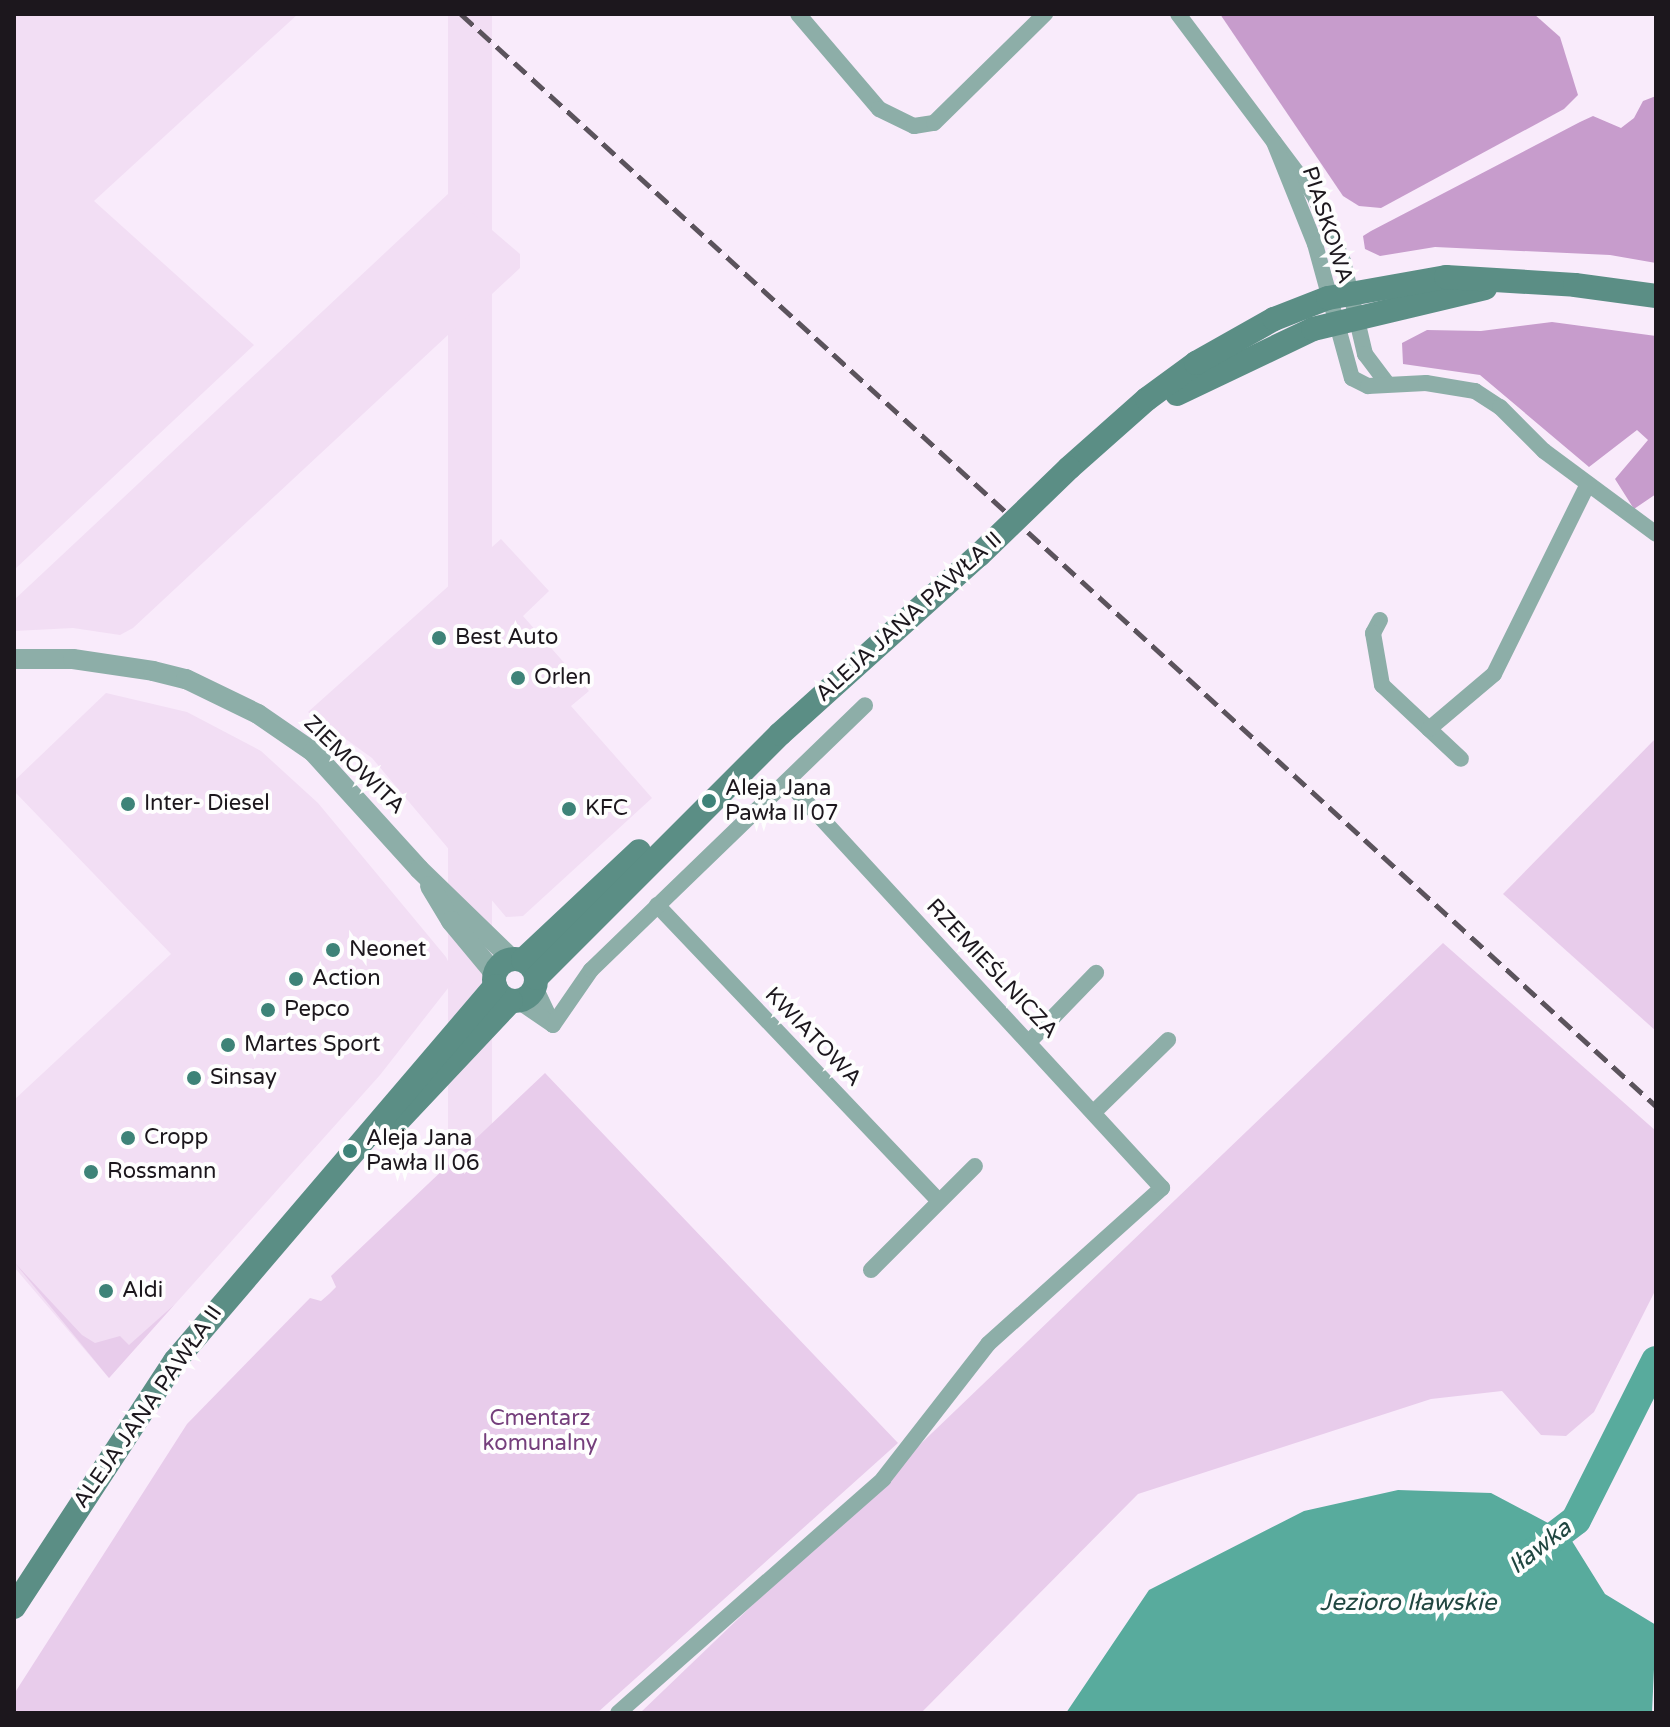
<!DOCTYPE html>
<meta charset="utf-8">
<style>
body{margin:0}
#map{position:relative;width:1670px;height:1727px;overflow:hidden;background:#f9ebfb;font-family:"Varela Round",sans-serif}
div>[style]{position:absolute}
.built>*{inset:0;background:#f2def4;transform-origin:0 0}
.green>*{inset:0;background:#e8cceb}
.forest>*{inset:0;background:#c79ccc}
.water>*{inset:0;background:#58ab9d}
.river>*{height:30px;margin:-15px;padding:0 15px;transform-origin:15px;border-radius:15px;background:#58ab9d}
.minor>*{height:16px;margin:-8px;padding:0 8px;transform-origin:8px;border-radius:8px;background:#8daea8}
.tertiary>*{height:20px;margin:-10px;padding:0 10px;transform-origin:10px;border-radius:10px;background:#8daea8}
.secondary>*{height:24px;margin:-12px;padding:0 12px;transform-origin:12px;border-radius:12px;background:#5b8e85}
.secondary>.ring{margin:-12px;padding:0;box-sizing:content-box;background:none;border:24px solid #5b8e85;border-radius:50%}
.rail>*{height:5px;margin-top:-2.5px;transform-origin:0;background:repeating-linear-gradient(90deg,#5b535c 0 16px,transparent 0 24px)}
.secondary-bridge>*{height:24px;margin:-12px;padding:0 12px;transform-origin:12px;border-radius:12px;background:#5b8e85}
.dots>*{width:22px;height:22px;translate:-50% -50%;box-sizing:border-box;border:4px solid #fefefe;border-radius:50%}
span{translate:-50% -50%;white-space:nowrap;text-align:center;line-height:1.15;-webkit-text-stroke:8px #fefefe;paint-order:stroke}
.street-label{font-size:22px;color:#1c171d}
.poi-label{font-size:22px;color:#1c171d}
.left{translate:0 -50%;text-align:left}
.park-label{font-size:22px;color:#753f7c}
.water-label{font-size:24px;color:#204640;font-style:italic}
.frame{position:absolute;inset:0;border:16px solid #1c171d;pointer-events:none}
</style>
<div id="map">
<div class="built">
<div style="clip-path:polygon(14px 14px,298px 14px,94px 201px,254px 345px,14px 570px)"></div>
<div style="left:448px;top:14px;width:44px;height:1636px"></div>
<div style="clip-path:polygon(449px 193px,520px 254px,520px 268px,133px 628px,120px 635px,73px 628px,14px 631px,14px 600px)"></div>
<div style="clip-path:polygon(501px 539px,549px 591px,523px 616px,589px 691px,571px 706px,652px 798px,523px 916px,506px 917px,372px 758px,308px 712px)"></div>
<div style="clip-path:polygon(106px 693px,187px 712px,261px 751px,318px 803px,446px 957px,456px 978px,380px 1075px,109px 1378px,14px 1267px,14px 1100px,171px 954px,14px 791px,14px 781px)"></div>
</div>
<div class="green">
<div style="clip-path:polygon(1656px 738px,1656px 1031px,1503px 894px)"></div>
<div style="clip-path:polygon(1443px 943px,1656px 1131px,1656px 1289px,1594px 1412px,1566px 1436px,1541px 1435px,1502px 1391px,1431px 1399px,1138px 1494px,921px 1713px,640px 1713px)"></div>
<div style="clip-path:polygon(545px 1073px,898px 1443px,597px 1713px,14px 1713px,14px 1694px,187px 1424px,310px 1298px,321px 1301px,329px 1294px,336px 1287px,331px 1276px)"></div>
<div style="clip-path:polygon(14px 1262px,82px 1335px,95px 1343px,120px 1336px,129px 1345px,174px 1305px,109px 1378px)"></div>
</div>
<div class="forest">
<div style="clip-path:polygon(1220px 14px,1534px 14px,1560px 37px,1578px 95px,1564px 109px,1381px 208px,1359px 206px,1343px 196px)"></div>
<div style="clip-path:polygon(1656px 96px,1656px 263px,1610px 255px,1435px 247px,1380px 256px,1365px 249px,1363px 236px,1371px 231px,1580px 122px,1593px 116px,1621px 128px,1634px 118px,1643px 101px)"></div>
<div style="clip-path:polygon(1552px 322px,1656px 336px,1656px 494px,1634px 509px,1615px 479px,1648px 440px,1637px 430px,1589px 467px,1480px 375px,1403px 364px,1402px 343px,1427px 330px,1481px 331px)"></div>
</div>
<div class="water">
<div style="clip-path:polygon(1398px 1490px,1491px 1493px,1567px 1533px,1605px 1594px,1656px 1625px,1652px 1713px,1066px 1713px,1149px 1590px,1304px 1511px)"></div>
</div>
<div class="river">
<div style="left:1529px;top:1556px;width:59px;rotate:-37.5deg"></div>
<div style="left:1576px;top:1520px;width:178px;rotate:-63.3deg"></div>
</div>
<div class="minor">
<div style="left:798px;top:14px;width:125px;rotate:49.5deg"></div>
<div style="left:879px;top:109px;width:39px;rotate:26deg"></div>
<div style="left:914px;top:126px;width:20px;rotate:-9deg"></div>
<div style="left:934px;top:123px;width:156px;rotate:-44.5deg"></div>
<div style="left:1178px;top:14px;width:226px;rotate:53.1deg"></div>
<div style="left:1314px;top:195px;width:72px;rotate:66.3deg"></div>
<div style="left:1343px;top:261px;width:96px;rotate:76.7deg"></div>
<div style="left:1365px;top:354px;width:35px;rotate:53deg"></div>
<div style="left:1274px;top:142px;width:110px;rotate:68.1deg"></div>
<div style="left:1315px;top:244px;width:139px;rotate:74.6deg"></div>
<div style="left:1352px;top:378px;width:18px;rotate:27deg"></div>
<div style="left:1368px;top:386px;width:58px;rotate:-3deg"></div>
<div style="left:1426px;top:383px;width:50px;rotate:9.3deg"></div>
<div style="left:1475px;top:391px;width:30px;rotate:33deg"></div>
<div style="left:1500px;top:407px;width:62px;rotate:45deg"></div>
<div style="left:1544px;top:451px;width:139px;rotate:36.5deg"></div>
<div style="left:1380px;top:620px;width:15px;rotate:118deg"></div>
<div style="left:1373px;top:633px;width:53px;rotate:80.2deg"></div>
<div style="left:1382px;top:685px;width:108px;rotate:43.1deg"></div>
<div style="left:1429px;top:729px;width:85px;rotate:-40.2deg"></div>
<div style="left:1494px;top:674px;width:212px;rotate:-63.7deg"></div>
<div style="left:657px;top:905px;width:406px;rotate:46.4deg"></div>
<div style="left:535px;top:987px;width:42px;rotate:64.7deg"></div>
<div style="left:518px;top:1001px;width:42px;rotate:34.4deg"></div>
<div style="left:553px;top:1025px;width:67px;rotate:-55.4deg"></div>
<div style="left:591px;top:970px;width:381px;rotate:-44deg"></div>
<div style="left:1030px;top:1041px;width:95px;rotate:-45.9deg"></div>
<div style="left:1095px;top:1111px;width:102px;rotate:-44.2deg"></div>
<div style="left:871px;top:1270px;width:147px;rotate:-45deg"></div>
<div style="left:618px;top:1713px;width:354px;rotate:-41.4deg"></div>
<div style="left:883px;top:1479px;width:171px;rotate:-52.1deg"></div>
<div style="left:988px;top:1344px;width:234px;rotate:-41.9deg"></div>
<div style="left:1162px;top:1188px;width:553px;rotate:-132.66deg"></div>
</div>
<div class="tertiary">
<div style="left:14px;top:659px;width:59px"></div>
<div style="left:73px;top:659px;width:81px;rotate:8.5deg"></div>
<div style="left:153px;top:671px;width:34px;rotate:14deg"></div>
<div style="left:186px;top:679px;width:80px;rotate:25.9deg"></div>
<div style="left:258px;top:714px;width:67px;rotate:34.6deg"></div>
<div style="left:313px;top:752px;width:158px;rotate:47.8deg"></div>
<div style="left:419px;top:869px;width:129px;rotate:44.1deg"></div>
<div style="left:430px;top:886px;width:41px;rotate:59deg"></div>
<div style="left:451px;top:921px;width:69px;rotate:50.3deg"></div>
</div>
<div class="secondary">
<div style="left:1177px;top:394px;width:151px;rotate:-25.5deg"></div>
<div style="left:1313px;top:329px;width:177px;rotate:-13.4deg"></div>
<div style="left:1069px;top:468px;width:104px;rotate:-41.5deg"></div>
<div style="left:1147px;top:399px;width:61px;rotate:-36.3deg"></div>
<div style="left:1196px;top:363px;width:90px;rotate:-29.4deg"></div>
<div style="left:1274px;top:319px;width:58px;rotate:-21.3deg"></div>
<div style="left:1328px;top:298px;width:120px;rotate:-10.1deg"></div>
<div style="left:1446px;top:277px;width:129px;rotate:3.5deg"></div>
<div style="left:1575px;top:285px;width:82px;rotate:7.7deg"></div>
<div class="ring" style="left:494px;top:959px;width:18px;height:18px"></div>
<div style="left:523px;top:960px;width:159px;rotate:-43.2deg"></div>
<div style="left:536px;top:978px;width:345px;rotate:-45deg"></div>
<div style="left:780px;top:734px;width:268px;rotate:-42deg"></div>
<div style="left:395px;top:1124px;width:169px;rotate:-46.7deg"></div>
<div style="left:14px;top:1607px;width:294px;rotate:-56.8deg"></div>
<div style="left:175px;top:1361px;width:493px;rotate:-49.5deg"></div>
</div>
<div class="rail">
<div style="left:461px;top:14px;width:1619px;rotate:42.42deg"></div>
</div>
<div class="secondary-bridge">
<div style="left:979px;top:555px;width:125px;rotate:-44deg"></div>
</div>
<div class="dots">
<div style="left:439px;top:638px;background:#3e8378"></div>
<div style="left:518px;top:678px;background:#3e8378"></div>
<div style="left:709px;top:801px;background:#3e8378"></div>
<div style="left:128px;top:804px;background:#3e8378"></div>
<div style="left:569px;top:809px;background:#3e8378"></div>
<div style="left:333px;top:950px;background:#3e8378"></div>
<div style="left:296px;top:979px;background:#3e8378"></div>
<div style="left:268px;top:1010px;background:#3e8378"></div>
<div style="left:228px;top:1045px;background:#3e8378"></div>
<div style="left:194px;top:1078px;background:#3e8378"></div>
<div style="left:128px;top:1138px;background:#3e8378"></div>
<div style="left:350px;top:1151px;background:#3e8378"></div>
<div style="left:91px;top:1172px;background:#3e8378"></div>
<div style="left:106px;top:1291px;background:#3e8378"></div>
</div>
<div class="street-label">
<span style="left:1327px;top:225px;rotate:72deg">PIASKOWA</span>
<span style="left:909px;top:617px;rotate:-42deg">ALEJA JANA PAWŁA II</span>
<span style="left:354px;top:765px;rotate:44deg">ZIEMOWITA</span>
<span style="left:992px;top:969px;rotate:47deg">RZEMIEŚLNICZA</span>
<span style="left:813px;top:1037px;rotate:46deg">KWIATOWA</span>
<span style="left:148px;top:1407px;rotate:-55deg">ALEJA JANA PAWŁA II</span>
</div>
<div class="poi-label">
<span class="left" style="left:455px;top:638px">Best Auto</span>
<span class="left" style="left:534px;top:678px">Orlen</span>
<span class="left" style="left:725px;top:801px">Aleja Jana<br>Pawła II 07</span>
<span class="left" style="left:144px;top:804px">Inter- Diesel</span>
<span class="left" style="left:585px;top:809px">KFC</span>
<span class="left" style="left:349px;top:950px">Neonet</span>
<span class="left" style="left:312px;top:979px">Action</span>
<span class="left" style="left:284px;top:1010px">Pepco</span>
<span class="left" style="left:244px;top:1045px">Martes Sport</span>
<span class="left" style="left:210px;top:1078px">Sinsay</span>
<span class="left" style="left:144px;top:1138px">Cropp</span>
<span class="left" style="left:366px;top:1151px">Aleja Jana<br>Pawła II 06</span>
<span class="left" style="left:107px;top:1172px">Rossmann</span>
<span class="left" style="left:122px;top:1291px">Aldi</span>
</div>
<div class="park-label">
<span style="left:540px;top:1431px">Cmentarz<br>komunalny</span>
</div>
<div class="water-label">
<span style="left:1540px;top:1547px;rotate:-38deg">Iławka</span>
<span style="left:1408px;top:1603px">Jezioro Iławskie</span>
</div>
<div class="frame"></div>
</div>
